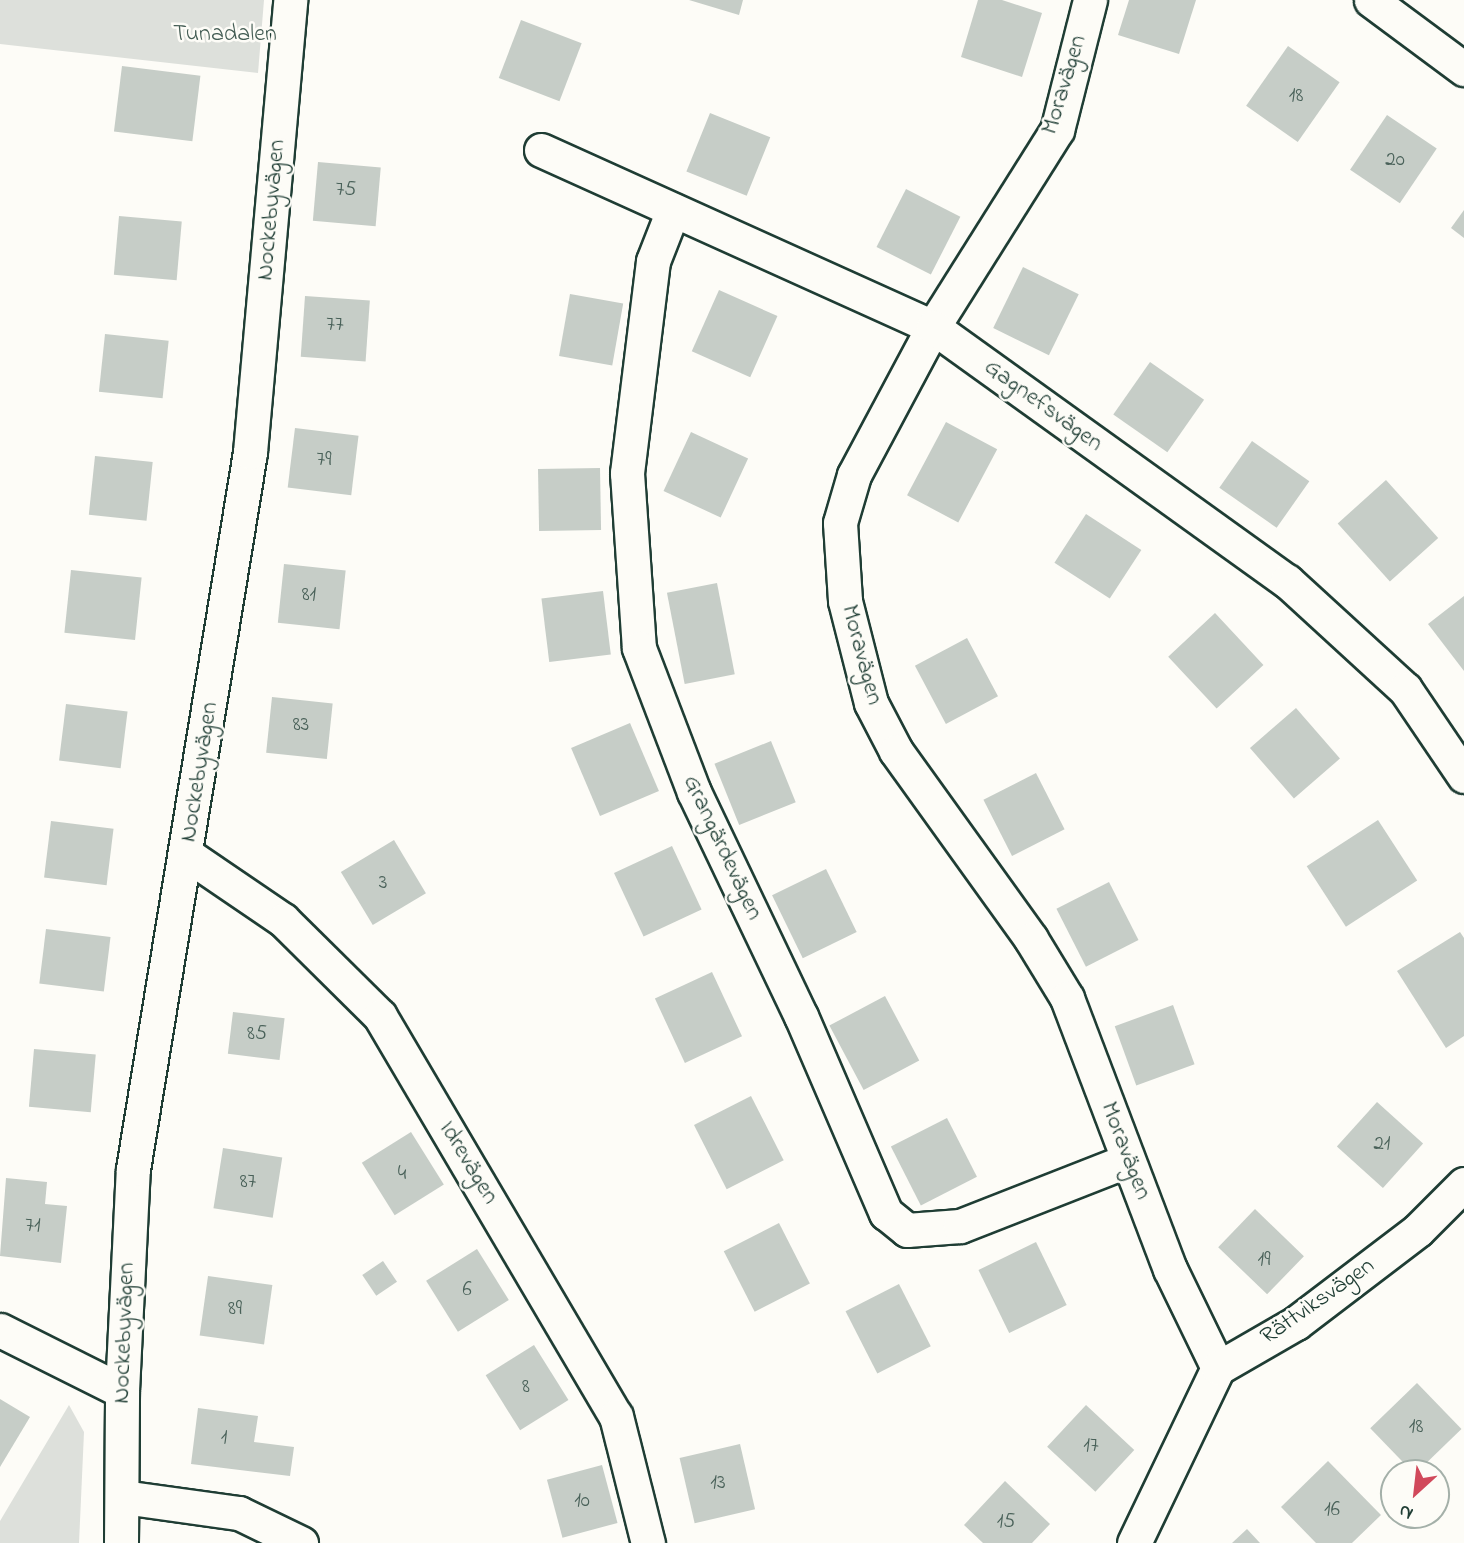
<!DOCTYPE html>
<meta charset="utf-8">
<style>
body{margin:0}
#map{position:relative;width:1464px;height:1543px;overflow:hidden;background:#fdfcf7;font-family:"Indie Flower",sans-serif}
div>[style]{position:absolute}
.green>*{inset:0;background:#dde0db}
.building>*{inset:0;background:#c6cdc7;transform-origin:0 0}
.roads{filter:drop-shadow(2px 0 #1f3d34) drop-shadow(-2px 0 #1f3d34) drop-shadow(0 2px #1f3d34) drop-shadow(0 -2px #1f3d34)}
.street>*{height:33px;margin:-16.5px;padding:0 16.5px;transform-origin:16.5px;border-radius:16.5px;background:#fdfcf7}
span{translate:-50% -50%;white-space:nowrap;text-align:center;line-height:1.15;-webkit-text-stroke:5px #fdfcf7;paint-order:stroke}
.number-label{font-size:21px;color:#496159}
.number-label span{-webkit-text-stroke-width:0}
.park-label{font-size:24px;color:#455e55}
.street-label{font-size:24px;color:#1f3d34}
.north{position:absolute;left:1380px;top:1459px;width:70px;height:70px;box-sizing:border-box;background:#fdfcf7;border:2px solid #a4b0a9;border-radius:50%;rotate:207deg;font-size:19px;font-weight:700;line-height:28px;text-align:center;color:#1f3d34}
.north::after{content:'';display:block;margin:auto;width:24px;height:32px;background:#d1495b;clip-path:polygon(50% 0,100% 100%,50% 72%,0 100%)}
</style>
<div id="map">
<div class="green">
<div style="clip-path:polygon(0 0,264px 0,258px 73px,0 44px)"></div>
<div style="clip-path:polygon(69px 1405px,84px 1432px,79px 1543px,0 1543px,0 1521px)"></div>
</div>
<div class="building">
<div style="clip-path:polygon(689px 0,743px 0,739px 15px)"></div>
<div style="clip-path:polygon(978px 0,1002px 0,1042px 13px,1022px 77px,961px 57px)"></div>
<div style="clip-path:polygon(1129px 0,1196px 0,1179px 54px,1118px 35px)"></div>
<div style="left:521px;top:20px;width:65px;height:62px;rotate:21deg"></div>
<div style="left:1288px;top:46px;width:63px;height:73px;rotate:35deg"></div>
<div style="left:122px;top:66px;width:79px;height:66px;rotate:7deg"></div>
<div style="left:710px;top:113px;width:65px;height:63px;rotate:22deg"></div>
<div style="left:1387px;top:115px;width:60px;height:66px;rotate:34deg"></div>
<div style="left:318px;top:162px;width:63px;height:59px;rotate:5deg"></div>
<div style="left:906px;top:189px;width:61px;height:65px;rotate:27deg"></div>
<div style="clip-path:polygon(1464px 210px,1464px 238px,1451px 228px)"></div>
<div style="left:119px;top:216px;width:63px;height:59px;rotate:5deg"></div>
<div style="left:1023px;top:267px;width:62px;height:68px;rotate:26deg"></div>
<div style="left:719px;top:290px;width:64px;height:67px;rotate:24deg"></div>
<div style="left:570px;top:294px;width:54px;height:63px;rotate:10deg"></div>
<div style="left:305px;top:296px;width:65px;height:61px;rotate:4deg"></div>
<div style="left:105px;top:334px;width:64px;height:58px;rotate:6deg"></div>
<div style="left:1150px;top:362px;width:66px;height:64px;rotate:35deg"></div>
<div style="left:946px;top:422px;width:58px;height:83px;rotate:28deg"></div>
<div style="left:295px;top:428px;width:64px;height:60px;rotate:7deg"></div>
<div style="left:691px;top:432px;width:63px;height:65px;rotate:25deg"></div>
<div style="left:1252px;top:441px;width:70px;height:57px;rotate:35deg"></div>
<div style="left:95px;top:456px;width:58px;height:59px;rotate:6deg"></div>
<div style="left:600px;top:468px;width:62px;height:62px;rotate:89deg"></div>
<div style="left:1386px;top:480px;width:78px;height:65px;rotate:48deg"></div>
<div style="left:1086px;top:514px;width:66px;height:58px;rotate:33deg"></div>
<div style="left:284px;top:564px;width:62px;height:59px;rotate:6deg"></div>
<div style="left:71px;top:570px;width:71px;height:63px;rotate:6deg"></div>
<div style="left:717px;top:583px;width:93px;height:51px;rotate:79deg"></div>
<div style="left:603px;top:591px;width:64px;height:62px;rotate:83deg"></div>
<div style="clip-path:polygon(1464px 596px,1464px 671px,1428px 624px)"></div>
<div style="left:1215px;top:613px;width:71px;height:64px;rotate:47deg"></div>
<div style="left:967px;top:638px;width:66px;height:59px;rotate:62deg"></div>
<div style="left:272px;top:697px;width:61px;height:56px;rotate:6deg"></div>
<div style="left:66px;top:704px;width:62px;height:57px;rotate:7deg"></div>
<div style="left:1296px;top:708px;width:67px;height:61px;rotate:49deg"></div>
<div style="left:630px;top:723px;width:74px;height:64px;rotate:67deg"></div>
<div style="left:771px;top:741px;width:66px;height:61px;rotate:68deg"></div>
<div style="left:1036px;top:773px;width:63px;height:59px;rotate:63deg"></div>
<div style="left:1378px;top:820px;width:72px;height:85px;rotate:57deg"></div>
<div style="left:51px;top:821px;width:63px;height:57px;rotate:7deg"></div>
<div style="left:394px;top:840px;width:62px;height:62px;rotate:59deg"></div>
<div style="left:672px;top:846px;width:70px;height:64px;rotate:65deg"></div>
<div style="left:826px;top:869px;width:70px;height:60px;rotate:64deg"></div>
<div style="left:1109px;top:882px;width:65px;height:59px;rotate:63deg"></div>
<div style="left:46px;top:929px;width:65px;height:55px;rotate:7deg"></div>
<div style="clip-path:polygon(1460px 932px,1464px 938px,1464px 1036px,1446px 1048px,1397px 971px)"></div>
<div style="left:712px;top:972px;width:71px;height:63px;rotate:65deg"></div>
<div style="left:885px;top:996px;width:73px;height:63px;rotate:62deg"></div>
<div style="left:1173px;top:1005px;width:63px;height:62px;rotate:70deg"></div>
<div style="left:233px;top:1012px;width:52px;height:42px;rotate:7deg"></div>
<div style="left:34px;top:1049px;width:62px;height:58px;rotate:5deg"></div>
<div style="left:751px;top:1096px;width:72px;height:64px;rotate:63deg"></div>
<div style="left:1377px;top:1102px;width:62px;height:60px;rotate:42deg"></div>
<div style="left:947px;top:1118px;width:66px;height:63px;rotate:63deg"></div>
<div style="left:411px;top:1132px;width:62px;height:58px;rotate:58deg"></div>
<div style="left:223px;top:1148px;width:60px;height:61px;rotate:9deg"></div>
<div style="clip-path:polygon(6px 1178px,47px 1182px,45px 1204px,67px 1206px,61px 1263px,0 1256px)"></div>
<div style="left:1255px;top:1209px;width:68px;height:53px;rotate:44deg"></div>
<div style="left:779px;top:1223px;width:68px;height:62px;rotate:63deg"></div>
<div style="left:1036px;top:1242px;width:70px;height:64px;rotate:64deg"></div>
<div style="left:477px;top:1249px;width:60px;height:60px;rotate:58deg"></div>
<div style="left:383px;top:1261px;width:25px;height:25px;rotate:56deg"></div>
<div style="left:208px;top:1276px;width:65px;height:60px;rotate:8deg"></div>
<div style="left:899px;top:1284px;width:70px;height:60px;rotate:63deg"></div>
<div style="left:534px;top:1345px;width:65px;height:57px;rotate:58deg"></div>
<div style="left:1417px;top:1383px;width:64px;height:65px;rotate:46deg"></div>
<div style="clip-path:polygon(0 1399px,30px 1417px,0 1467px)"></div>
<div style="left:1086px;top:1405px;width:66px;height:57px;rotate:43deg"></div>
<div style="clip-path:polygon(198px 1408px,258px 1416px,254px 1442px,294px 1447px,290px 1476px,191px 1464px)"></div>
<div style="left:740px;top:1444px;width:67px;height:62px;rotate:77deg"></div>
<div style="clip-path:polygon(1328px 1461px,1381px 1515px,1352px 1543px,1316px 1543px,1281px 1507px)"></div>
<div style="left:602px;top:1465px;width:60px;height:57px;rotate:75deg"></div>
<div style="clip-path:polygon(1005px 1481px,1050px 1524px,1032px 1543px,983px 1543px,964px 1525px)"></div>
<div style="clip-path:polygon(1247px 1529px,1260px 1543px,1232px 1543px)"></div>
</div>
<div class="roads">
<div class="street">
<div style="left:1090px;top:0;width:134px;rotate:104.2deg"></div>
<div style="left:1057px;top:130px;width:233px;rotate:122.2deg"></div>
<div style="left:933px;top:327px;width:168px;rotate:118.1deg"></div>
<div style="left:854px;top:475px;width:50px;rotate:106.3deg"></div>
<div style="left:840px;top:523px;width:78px;rotate:86.3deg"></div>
<div style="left:845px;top:601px;width:105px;rotate:75.7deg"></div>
<div style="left:871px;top:703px;width:54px;rotate:62.5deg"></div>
<div style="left:896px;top:751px;width:231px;rotate:54.3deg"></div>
<div style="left:1031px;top:939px;width:69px;rotate:58.6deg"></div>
<div style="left:1067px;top:998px;width:290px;rotate:69.2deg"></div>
<div style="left:1170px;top:1269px;width:110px;rotate:64.1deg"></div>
<div style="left:1371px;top:0;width:116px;rotate:36.6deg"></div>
<div style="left:541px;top:150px;width:430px;rotate:24.3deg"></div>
<div style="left:933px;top:327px;width:436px;rotate:35.7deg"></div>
<div style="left:1287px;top:581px;width:160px;rotate:42.5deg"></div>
<div style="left:1405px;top:689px;width:105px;rotate:55.9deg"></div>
<div style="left:673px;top:210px;width:55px;rotate:111.4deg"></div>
<div style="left:653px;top:261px;width:214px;rotate:97deg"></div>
<div style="left:627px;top:473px;width:175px;rotate:86.1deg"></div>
<div style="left:639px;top:648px;width:154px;rotate:69.1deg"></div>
<div style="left:694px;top:792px;width:248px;rotate:64.5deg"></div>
<div style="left:801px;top:1016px;width:215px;rotate:66.7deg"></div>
<div style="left:886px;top:1213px;width:27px;rotate:39deg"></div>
<div style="left:907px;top:1230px;width:53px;rotate:-4.3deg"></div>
<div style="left:960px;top:1226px;width:180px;rotate:-21.4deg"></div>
<div style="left:186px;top:854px;width:117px;rotate:34.2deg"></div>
<div style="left:283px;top:920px;width:136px;rotate:44.7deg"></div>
<div style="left:380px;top:1016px;width:464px;rotate:59.5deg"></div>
<div style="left:616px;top:1416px;width:131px;rotate:75.9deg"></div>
<div style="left:0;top:1330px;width:136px;rotate:26.6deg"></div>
<div style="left:123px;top:1497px;width:117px;rotate:7.9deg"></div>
<div style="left:239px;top:1513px;width:69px;rotate:25.8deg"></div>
<div style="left:121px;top:1543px;width:152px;rotate:-89.6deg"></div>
<div style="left:122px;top:1391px;width:222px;rotate:-87.2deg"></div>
<div style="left:133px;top:1169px;width:726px;rotate:-80.73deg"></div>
<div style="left:250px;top:452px;width:454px;rotate:-84.9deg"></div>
<div style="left:1134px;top:1543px;width:194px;rotate:-64.4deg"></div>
<div style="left:1218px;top:1368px;width:90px;rotate:-30deg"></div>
<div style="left:1296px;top:1323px;width:153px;rotate:-37.3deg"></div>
<div style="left:1418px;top:1230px;width:65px;rotate:-45deg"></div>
</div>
</div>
<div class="number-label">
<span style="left:1296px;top:96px">18</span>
<span style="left:1395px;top:160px">20</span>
<span style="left:346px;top:190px">75</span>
<span style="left:335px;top:325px">77</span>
<span style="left:324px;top:460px">79</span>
<span style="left:309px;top:595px">81</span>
<span style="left:301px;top:725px">83</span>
<span style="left:383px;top:883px">3</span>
<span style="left:257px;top:1034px">85</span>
<span style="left:1382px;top:1144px">21</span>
<span style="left:402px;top:1174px">4</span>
<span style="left:248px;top:1182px">87</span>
<span style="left:33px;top:1226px">71</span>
<span style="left:1264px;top:1260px">19</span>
<span style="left:467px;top:1290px">6</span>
<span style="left:235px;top:1309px">89</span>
<span style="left:526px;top:1387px">8</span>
<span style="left:1416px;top:1427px">18</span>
<span style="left:224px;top:1438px">1</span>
<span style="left:1091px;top:1446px">17</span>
<span style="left:718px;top:1483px">13</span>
<span style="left:582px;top:1501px">10</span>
<span style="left:1332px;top:1510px">16</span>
<span style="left:1006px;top:1522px">15</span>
</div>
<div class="park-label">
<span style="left:225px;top:35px">Tunadalen</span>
</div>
<div class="street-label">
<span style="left:1065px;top:85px;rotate:-73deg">Moravägen</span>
<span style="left:272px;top:210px;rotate:-85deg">Nockebyvägen</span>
<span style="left:1043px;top:406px;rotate:36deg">Gagnefsvägen</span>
<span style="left:861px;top:655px;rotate:75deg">Moravägen</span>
<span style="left:200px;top:772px;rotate:-81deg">Nockebyvägen</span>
<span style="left:722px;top:848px;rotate:65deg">Grangärdevägen</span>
<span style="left:1125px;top:1151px;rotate:69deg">Moravägen</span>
<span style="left:468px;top:1163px;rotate:59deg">Idrevägen</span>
<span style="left:1318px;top:1302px;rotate:-35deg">Rättviksvägen</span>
<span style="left:125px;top:1333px;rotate:-88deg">Nockebyvägen</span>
</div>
<div class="north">N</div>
</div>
